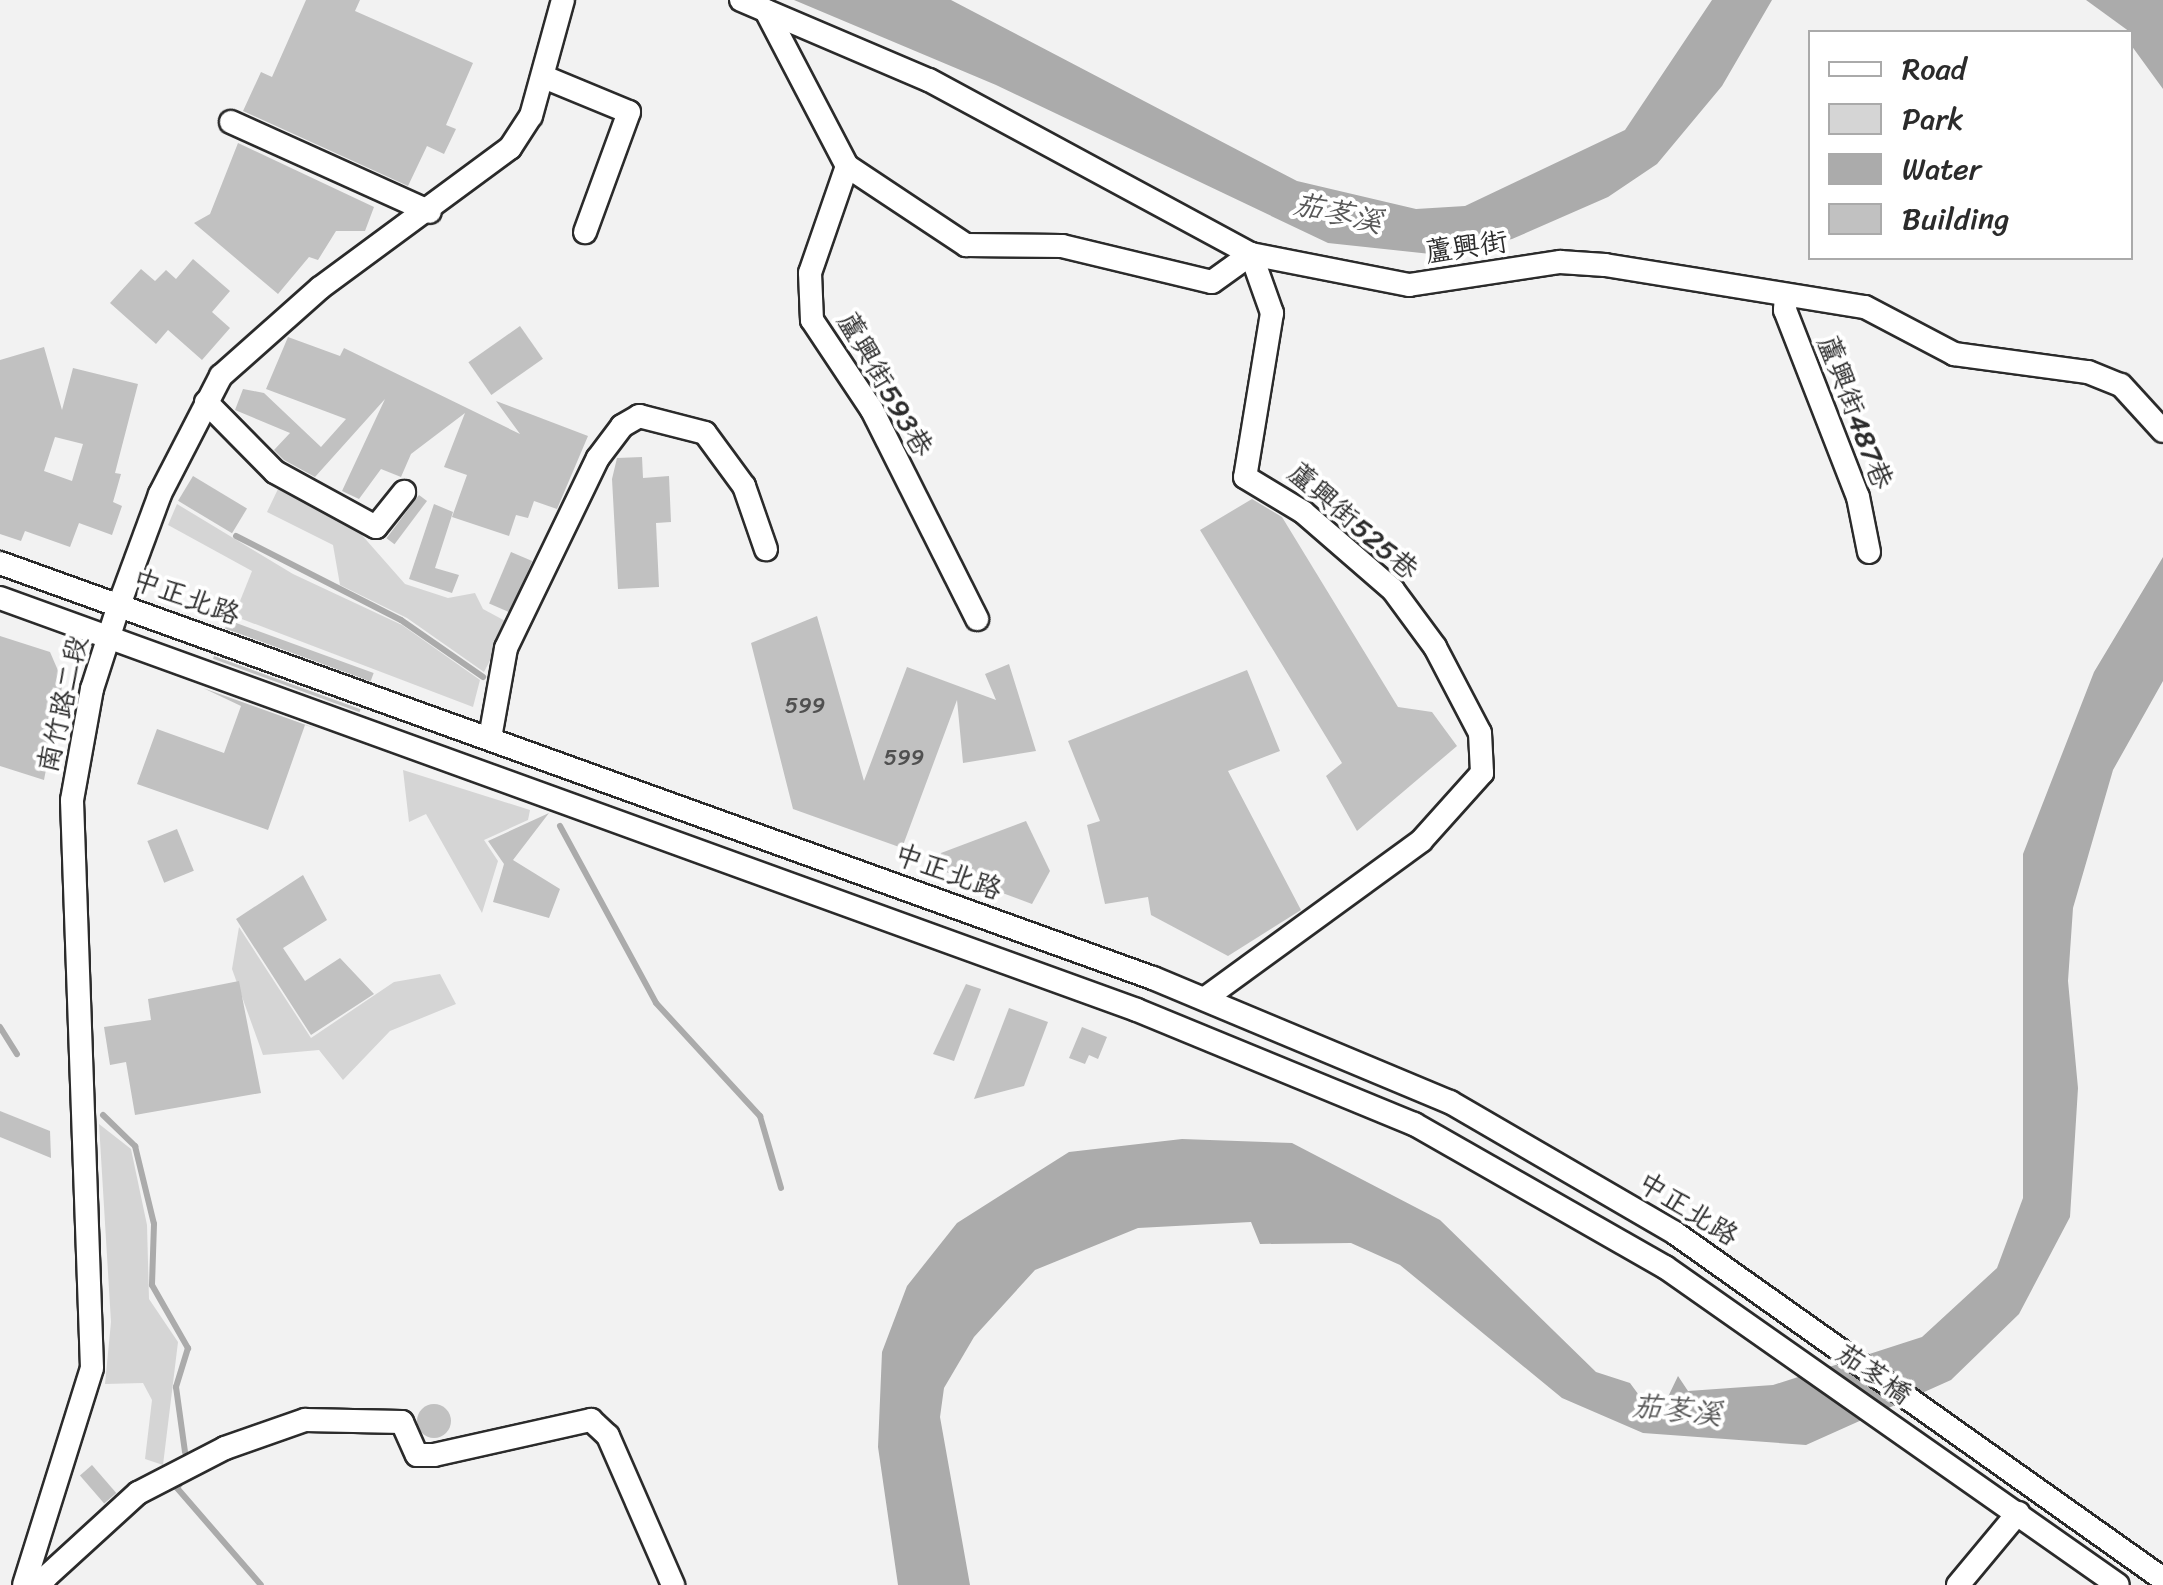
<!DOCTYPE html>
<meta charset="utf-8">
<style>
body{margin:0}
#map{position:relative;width:2163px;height:1585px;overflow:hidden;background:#f2f2f2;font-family:Sriracha,"LXGW WenKai TC",sans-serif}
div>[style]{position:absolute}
.green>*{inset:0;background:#d5d5d5}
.water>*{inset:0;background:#ababab}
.stream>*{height:6px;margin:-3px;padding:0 3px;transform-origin:3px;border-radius:3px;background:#ababab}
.building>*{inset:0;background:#c1c1c1;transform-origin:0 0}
.round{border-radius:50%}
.roads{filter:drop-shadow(2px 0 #2b2b2b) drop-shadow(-2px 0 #2b2b2b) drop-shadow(0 2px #2b2b2b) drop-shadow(0 -2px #2b2b2b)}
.minor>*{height:22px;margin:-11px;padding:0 11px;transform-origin:11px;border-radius:11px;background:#fff}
span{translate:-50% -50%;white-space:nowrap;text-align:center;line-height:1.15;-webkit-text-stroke:8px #fff;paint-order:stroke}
.number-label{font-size:22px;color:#505050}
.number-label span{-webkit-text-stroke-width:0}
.street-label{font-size:28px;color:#2b2b2b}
.water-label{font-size:30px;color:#585858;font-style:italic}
.legend{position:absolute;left:1808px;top:30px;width:325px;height:230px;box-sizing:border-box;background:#fff;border:2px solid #aaa;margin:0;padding:12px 18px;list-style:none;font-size:30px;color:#2b2b2b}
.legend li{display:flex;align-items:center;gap:20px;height:50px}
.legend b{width:50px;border:2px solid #aaa}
</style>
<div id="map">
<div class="green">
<div style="clip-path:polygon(278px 489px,353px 525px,405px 584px,448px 598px,475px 593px,483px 609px,509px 623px,484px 672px,407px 618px,340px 585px,333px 545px,267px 512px)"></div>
<div style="clip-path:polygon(177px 504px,293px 574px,402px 625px,480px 680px,473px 707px,234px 616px,252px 571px,168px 525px)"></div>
<div style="clip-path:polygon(403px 770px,530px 810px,528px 820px,484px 840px,498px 861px,482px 913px,426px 814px,409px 822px)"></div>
<div style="clip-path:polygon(239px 927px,311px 1038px,394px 982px,440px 974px,456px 1004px,390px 1031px,343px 1080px,319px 1050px,263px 1055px,232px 969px)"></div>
<div style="clip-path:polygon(99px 1124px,131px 1149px,147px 1225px,149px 1299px,178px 1342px,163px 1465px,145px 1459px,152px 1400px,143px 1383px,105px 1384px,111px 1322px)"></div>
</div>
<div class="water">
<div style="clip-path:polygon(794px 0,951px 0,1297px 181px,1416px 209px,1465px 206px,1625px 130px,1712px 0,1772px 0,1722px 86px,1657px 164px,1608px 197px,1512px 239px,1440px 255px,1328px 243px,996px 85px)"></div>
<div style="clip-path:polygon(2086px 0,2163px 0,2163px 89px,2131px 45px,2130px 32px)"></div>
<div style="clip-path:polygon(2163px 557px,2163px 681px,2113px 770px,2073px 908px,2068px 981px,2078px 1088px,2070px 1217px,2019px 1314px,1951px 1380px,1806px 1445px,1643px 1433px,1562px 1398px,1400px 1265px,1351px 1243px,1260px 1244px,1251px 1222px,1138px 1228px,1035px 1270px,974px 1337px,944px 1388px,940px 1417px,970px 1585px,898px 1585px,878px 1447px,882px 1352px,907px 1286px,957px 1223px,1069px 1152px,1182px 1139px,1292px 1143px,1440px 1220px,1596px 1372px,1630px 1383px,1641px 1398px,1666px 1401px,1678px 1376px,1688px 1391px,1773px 1385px,1922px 1337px,1997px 1268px,2023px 1198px,2023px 854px,2094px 672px)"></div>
</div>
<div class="stream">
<div style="left:236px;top:536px;width:185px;rotate:27deg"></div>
<div style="left:401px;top:620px;width:100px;rotate:34.8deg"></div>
<div style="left:560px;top:826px;width:201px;rotate:61.5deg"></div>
<div style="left:656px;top:1003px;width:154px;rotate:47.4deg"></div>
<div style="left:760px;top:1116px;width:75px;rotate:73.7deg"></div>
<div style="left:0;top:1027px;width:32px;rotate:58deg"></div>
<div style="left:103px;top:1115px;width:45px;rotate:44.1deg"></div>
<div style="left:135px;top:1146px;width:80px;rotate:76.3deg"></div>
<div style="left:154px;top:1224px;width:61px;rotate:91.9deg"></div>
<div style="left:152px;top:1285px;width:73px;rotate:60.3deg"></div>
<div style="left:188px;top:1348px;width:41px;rotate:107.1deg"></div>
<div style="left:176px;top:1387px;width:66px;rotate:82.1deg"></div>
<div style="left:184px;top:1478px;width:12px;rotate:125deg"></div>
<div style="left:177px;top:1488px;width:128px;rotate:49.1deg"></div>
</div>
<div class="building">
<div style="clip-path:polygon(306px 0,360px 0,355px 11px,473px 63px,446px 125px,456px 129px,444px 154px,427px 146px,408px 186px,243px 111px,261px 72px,272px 77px)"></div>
<div style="clip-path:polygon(238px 143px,374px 207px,365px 231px,336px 231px,318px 260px,309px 257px,278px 294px,194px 223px,210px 214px)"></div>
<div style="clip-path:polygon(193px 259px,230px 291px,212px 312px,230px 328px,202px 360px,168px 330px,156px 344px,110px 303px,141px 269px,155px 281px,166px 270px,176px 279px)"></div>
<div style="left:520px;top:326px;width:40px;height:63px;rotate:55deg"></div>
<div style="clip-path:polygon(288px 337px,340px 356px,344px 348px,520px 434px,496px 401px,588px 436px,557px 509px,534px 501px,528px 518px,516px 515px,509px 536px,452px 517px,467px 475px,444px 467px,465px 413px,411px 454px,401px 477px,381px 469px,359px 499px,342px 491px,385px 399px,315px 477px,284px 460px,274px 450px,290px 433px,235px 410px,243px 389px,264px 393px,321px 447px,346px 419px,266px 389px)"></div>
<div style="clip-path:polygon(evenodd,44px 347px,62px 410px,73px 368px,138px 384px,115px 473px,121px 474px,113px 502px,122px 506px,112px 535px,79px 523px,70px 547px,25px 531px,21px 541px,0 534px,0 360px,44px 347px,55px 437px,83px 444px,72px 481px,44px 471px,55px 437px)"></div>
<div style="clip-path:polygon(642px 457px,643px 478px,669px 476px,671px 522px,656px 523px,659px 587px,618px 589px,612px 479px,617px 458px)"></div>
<div style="left:193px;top:476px;width:63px;height:29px;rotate:31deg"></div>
<div style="left:419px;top:495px;width:10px;height:54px;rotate:37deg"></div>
<div style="clip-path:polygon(1252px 499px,1282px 517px,1398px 707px,1432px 712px,1457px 746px,1357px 831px,1326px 776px,1342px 763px,1200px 530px)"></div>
<div style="clip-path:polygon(434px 504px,453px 512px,435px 568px,459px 575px,452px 593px,409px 579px)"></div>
<div style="left:511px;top:552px;width:23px;height:56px;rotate:23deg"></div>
<div style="clip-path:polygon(817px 616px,864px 781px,907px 667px,996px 700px,985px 674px,1009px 664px,1036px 751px,963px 763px,957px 700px,902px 848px,793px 809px,751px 643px)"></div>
<div style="left:228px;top:620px;width:155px;height:9px;rotate:20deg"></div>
<div style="clip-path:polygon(0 636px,50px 652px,63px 682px,44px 780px,0 766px)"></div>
<div style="left:214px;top:656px;width:156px;height:3px;rotate:20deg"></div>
<div style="clip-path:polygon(1247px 670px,1280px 751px,1228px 771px,1301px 910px,1228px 956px,1151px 915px,1148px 897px,1105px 904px,1087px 825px,1100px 821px,1068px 741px)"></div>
<div style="clip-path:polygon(203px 688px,320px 730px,305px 725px,268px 830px,137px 784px,157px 729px,224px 753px,241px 706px)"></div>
<div style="clip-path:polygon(549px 813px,513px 860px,560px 889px,549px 918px,493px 902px,504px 864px,488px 841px)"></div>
<div style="clip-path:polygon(1026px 821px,1050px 871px,1032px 904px,935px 868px,941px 853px)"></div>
<div style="left:177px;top:829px;width:45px;height:32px;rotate:68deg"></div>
<div style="clip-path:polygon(303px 875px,327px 920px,283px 948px,305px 981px,340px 958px,374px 994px,311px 1035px,236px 919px)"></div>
<div style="clip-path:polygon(239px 981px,261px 1093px,135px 1115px,126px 1062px,110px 1065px,104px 1027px,151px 1020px,148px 999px)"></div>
<div style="clip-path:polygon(966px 984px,981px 989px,954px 1061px,933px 1054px)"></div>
<div style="clip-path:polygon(1009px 1008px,1048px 1022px,1024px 1086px,974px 1099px)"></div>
<div style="clip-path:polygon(1082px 1027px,1107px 1037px,1098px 1059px,1089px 1055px,1085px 1064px,1069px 1058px)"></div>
<div style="clip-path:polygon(0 1111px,50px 1131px,51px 1158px,0 1137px)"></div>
<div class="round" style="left:417px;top:1404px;width:34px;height:34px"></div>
<div style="left:92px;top:1465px;width:37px;height:16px;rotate:49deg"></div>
</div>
<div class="roads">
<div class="minor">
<div style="left:741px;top:0;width:204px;rotate:23.1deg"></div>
<div style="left:929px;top:80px;width:366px;rotate:28.4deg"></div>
<div style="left:1251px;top:254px;width:161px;rotate:11.1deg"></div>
<div style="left:1409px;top:285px;width:153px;rotate:-8.7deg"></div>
<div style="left:1560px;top:262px;width:45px;rotate:3.8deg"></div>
<div style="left:1605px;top:265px;width:263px;rotate:9.2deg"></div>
<div style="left:1865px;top:307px;width:101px;rotate:27.8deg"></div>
<div style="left:1954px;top:354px;width:135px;rotate:7.7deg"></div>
<div style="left:2088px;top:372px;width:35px;rotate:22deg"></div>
<div style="left:2121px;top:385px;width:62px;rotate:47.6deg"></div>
<div style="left:766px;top:11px;width:175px;rotate:62.4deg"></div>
<div style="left:847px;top:166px;width:143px;rotate:33.6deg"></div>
<div style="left:966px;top:245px;width:96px;rotate:0.6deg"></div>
<div style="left:1062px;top:246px;width:154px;rotate:13.5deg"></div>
<div style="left:1212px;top:282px;width:48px;rotate:-35.7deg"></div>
<div style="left:1251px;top:254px;width:63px;rotate:70.4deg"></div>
<div style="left:1272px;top:313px;width:166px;rotate:99.3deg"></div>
<div style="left:1245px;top:477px;width:68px;rotate:31.1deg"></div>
<div style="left:1303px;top:512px;width:119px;rotate:40.9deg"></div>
<div style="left:1393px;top:590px;width:71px;rotate:53.6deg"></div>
<div style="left:1435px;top:647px;width:97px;rotate:62.4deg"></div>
<div style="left:1480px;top:733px;width:40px;rotate:87.1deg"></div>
<div style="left:1482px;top:773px;width:91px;rotate:131.9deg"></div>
<div style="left:1421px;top:841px;width:266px;rotate:143.9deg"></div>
<div style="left:544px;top:77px;width:92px;rotate:22.4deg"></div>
<div style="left:629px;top:112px;width:128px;rotate:110.1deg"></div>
<div style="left:231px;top:122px;width:218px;rotate:24.3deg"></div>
<div style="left:847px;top:166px;width:113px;rotate:109.1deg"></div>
<div style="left:810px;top:273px;width:47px;rotate:87.6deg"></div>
<div style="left:812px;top:320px;width:108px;rotate:56.3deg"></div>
<div style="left:872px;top:410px;width:234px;rotate:63.3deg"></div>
<div style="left:1786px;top:295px;width:15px;rotate:94deg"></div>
<div style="left:1785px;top:310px;width:201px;rotate:68.7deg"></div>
<div style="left:1858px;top:497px;width:56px;rotate:78.7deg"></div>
<div style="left:206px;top:402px;width:98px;rotate:45.4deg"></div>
<div style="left:275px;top:472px;width:115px;rotate:28.6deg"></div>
<div style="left:376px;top:527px;width:45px;rotate:-51.3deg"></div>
<div style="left:0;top:563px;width:1225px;rotate:19.8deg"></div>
<div style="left:1153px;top:978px;width:322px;rotate:22.7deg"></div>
<div style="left:1450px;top:1102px;width:260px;rotate:30.2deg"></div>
<div style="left:1675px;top:1233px;width:598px;rotate:35.34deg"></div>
<div style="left:0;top:598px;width:1209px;rotate:19.92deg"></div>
<div style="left:1137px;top:1010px;width:300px;rotate:22.4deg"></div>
<div style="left:1414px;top:1124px;width:289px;rotate:29.7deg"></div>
<div style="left:1665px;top:1267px;width:553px;rotate:35.07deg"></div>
<div style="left:490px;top:738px;width:91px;rotate:-79.9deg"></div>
<div style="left:506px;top:648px;width:211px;rotate:-64.2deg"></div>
<div style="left:598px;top:458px;width:40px;rotate:-53deg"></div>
<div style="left:622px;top:426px;width:20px;rotate:-30deg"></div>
<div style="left:639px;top:416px;width:68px;rotate:14.4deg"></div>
<div style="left:705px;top:433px;width:66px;rotate:53.7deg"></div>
<div style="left:744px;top:486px;width:67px;rotate:70.8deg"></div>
<div style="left:26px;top:1582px;width:21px;rotate:-14deg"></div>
<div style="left:46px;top:1577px;width:125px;rotate:-42.4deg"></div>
<div style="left:138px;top:1493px;width:98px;rotate:-27.3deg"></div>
<div style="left:225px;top:1448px;width:85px;rotate:-19.3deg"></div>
<div style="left:305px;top:1420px;width:97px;rotate:1.2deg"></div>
<div style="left:402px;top:1422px;width:36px;rotate:66deg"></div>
<div style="left:417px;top:1455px;width:17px"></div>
<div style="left:434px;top:1455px;width:161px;rotate:-12.6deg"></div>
<div style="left:591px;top:1420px;width:23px;rotate:43deg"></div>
<div style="left:608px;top:1436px;width:163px;rotate:66.4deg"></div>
<div style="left:24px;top:1585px;width:227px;rotate:-72.6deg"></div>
<div style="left:92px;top:1368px;width:568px;rotate:-92.02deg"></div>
<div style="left:72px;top:800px;width:113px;rotate:-79.8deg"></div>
<div style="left:92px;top:689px;width:88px;rotate:-72.2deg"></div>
<div style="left:119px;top:605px;width:118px;rotate:-69.7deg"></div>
<div style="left:160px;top:494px;width:133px;rotate:-62.7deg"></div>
<div style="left:221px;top:376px;width:132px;rotate:-41.6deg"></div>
<div style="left:320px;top:288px;width:236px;rotate:-36.4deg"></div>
<div style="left:510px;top:148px;width:38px;rotate:-57deg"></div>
<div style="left:531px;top:116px;width:120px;rotate:-74.6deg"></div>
<div style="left:1958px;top:1585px;width:94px;rotate:-50.2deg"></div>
</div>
</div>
<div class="number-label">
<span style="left:805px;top:706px">599</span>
<span style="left:904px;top:758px">599</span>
</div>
<div class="street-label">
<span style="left:1466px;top:247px;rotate:-8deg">蘆興街</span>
<span style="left:885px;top:384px;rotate:60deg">蘆興街593巷</span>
<span style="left:1855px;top:412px;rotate:69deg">蘆興街487巷</span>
<span style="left:1353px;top:521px;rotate:41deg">蘆興街525巷</span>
<span style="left:186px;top:597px;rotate:20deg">中正北路</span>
<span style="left:63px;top:704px;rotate:-77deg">南竹路二段</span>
<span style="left:948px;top:872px;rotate:20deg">中正北路</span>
<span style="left:1688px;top:1209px;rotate:32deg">中正北路</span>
<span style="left:1874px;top:1374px;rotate:35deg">茄苳橋</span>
</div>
<div class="water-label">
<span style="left:1338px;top:213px;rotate:13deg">茄苳溪</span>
<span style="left:1677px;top:1410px;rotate:6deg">茄苳溪</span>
</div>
<ul class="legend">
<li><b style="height:12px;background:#fff"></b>Road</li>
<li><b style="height:28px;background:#d5d5d5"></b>Park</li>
<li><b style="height:28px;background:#ababab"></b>Water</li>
<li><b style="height:28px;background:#c1c1c1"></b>Building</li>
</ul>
</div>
